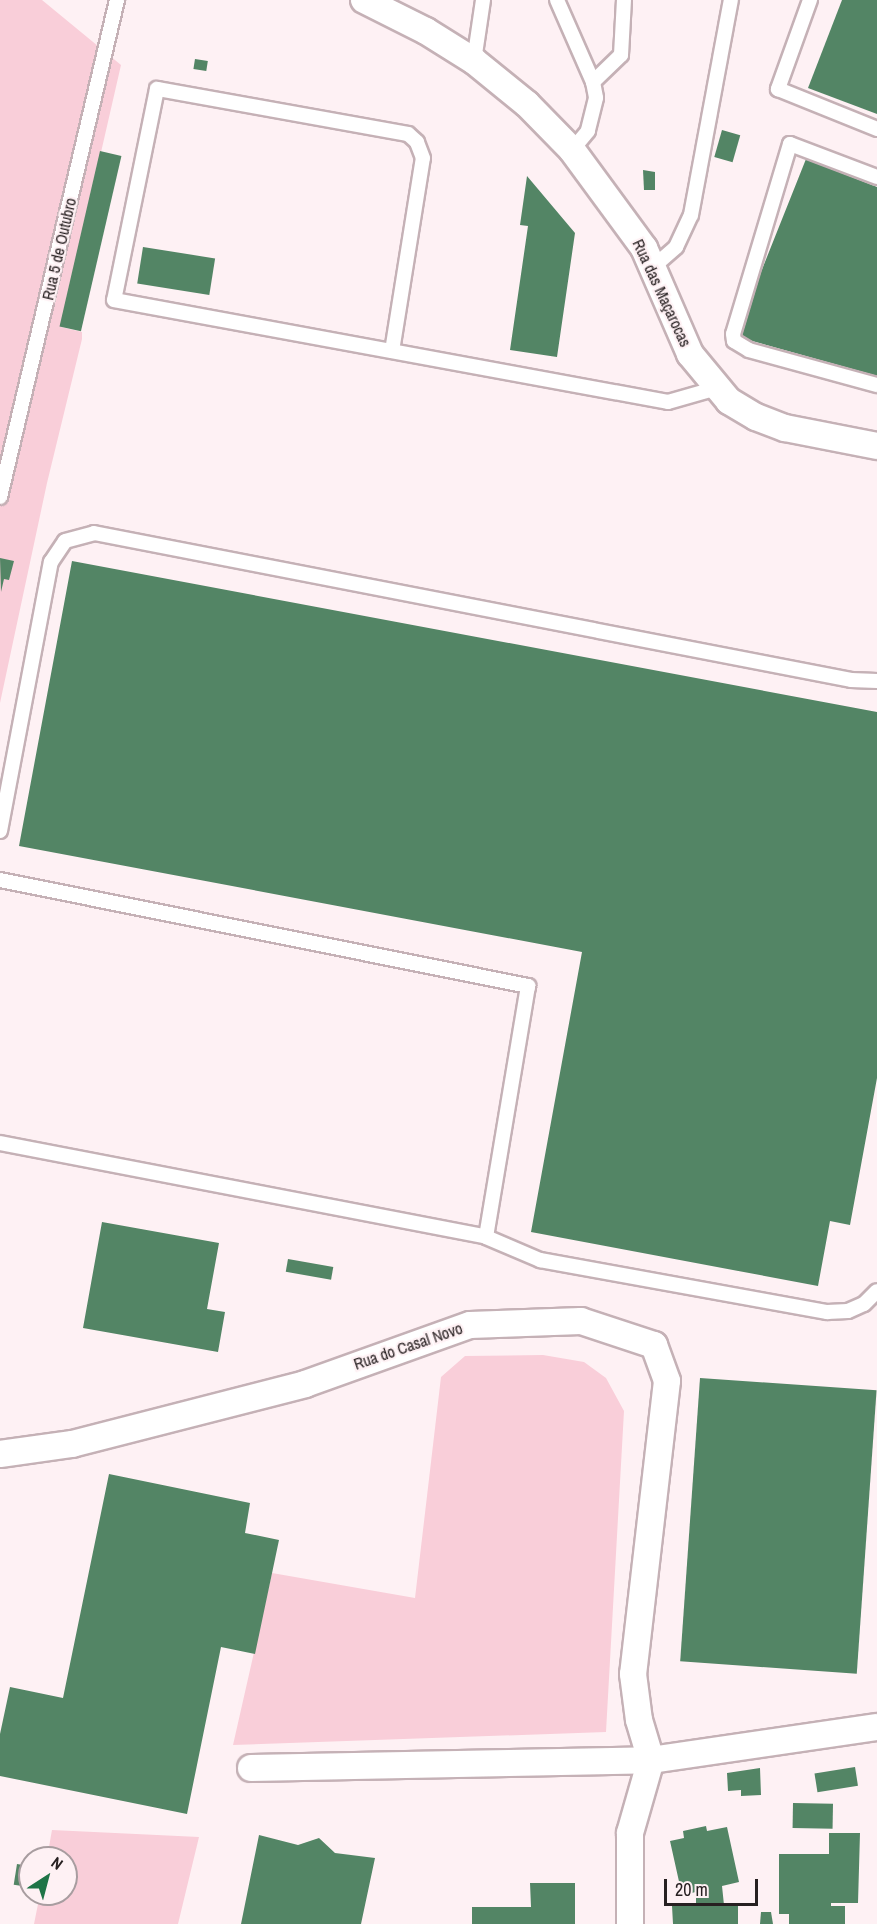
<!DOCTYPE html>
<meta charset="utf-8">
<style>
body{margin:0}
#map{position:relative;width:877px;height:1924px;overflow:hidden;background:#fef1f4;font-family:"Archivo Narrow",sans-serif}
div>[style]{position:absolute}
.green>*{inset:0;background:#f9ced9}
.building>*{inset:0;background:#538565;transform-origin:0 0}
.roads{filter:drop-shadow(2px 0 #c5b1b6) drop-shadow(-2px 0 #c5b1b6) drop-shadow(0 2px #c5b1b6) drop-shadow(0 -2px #c5b1b6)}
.lane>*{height:14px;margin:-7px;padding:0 7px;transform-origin:7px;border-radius:7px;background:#fff}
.street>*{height:26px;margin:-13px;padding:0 13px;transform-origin:13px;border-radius:13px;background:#fff}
span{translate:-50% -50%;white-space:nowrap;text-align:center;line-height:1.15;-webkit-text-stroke:4.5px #fef1f4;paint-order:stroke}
.street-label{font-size:16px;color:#272021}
.north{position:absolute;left:18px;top:1846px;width:60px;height:60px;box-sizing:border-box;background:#fef1f4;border:2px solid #a89da0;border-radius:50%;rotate:36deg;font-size:16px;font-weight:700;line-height:24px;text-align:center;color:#272021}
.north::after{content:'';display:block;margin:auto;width:21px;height:27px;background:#1f7447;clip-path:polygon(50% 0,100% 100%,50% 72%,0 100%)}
.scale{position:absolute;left:664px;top:1879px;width:94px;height:27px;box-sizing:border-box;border:3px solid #272021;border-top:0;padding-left:8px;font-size:18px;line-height:21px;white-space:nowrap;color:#272021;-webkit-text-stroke:4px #fef1f4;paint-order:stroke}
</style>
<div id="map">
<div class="green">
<div style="clip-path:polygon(0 0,42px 0,121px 65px,61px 327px,82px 332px,82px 339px,47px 483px,0 703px)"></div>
<div style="clip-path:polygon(543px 1355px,584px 1362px,606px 1378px,624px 1411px,606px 1732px,233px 1745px,272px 1573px,415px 1598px,441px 1377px,465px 1356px)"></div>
<div style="clip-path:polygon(52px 1830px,199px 1837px,178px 1924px,34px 1924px,40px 1894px,66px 1894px,66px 1858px,47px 1858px)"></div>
</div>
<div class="building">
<div style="clip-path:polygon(842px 0,877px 0,877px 114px,808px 88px)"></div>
<div style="left:195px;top:59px;width:13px;height:10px;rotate:9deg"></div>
<div style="left:722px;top:130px;width:19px;height:28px;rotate:16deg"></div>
<div style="left:100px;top:151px;width:22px;height:180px;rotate:13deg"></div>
<div style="clip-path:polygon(806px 159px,877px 187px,877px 376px,738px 337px,752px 287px,755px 287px)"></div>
<div style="clip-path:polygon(643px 170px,655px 172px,655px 190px,644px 190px)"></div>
<div style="clip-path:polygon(527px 176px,575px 233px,557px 357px,510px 350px,528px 226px,520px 225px)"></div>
<div style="left:143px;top:247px;width:73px;height:37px;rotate:9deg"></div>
<div style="clip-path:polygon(0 558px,14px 561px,9px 580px,4px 579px,1px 592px)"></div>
<div style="clip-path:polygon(72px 561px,877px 712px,877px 1078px,850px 1225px,830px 1221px,818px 1286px,531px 1232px,582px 952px,19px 846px)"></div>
<div style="clip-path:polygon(102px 1222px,219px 1243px,207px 1309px,225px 1312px,218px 1352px,83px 1328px)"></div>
<div style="left:288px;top:1259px;width:46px;height:13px;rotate:10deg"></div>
<div style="left:700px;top:1378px;width:177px;height:284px;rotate:4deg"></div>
<div style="clip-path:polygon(109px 1474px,250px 1503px,245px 1533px,279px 1540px,255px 1654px,221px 1647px,187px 1814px,0 1776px,0 1734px,10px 1687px,63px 1698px)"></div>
<div style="left:855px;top:1767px;width:19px;height:41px;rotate:81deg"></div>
<div style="clip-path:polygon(760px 1768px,761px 1795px,741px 1796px,741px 1790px,728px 1791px,727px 1773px)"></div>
<div style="left:793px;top:1803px;width:40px;height:25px;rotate:1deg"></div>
<div style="clip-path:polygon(706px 1826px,707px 1831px,727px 1827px,739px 1882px,722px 1886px,724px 1905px,738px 1905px,738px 1924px,673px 1924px,672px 1906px,696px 1905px,696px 1892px,682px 1895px,670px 1841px,684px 1838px,683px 1831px)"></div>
<div style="clip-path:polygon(829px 1833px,860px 1833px,858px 1903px,831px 1903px,831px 1906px,845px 1906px,845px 1924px,789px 1924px,789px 1914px,779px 1914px,779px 1854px,829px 1854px)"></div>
<div style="clip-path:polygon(259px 1835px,298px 1845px,319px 1838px,335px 1853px,375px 1858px,361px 1924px,241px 1924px)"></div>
<div style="left:17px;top:1864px;width:12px;height:21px;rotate:9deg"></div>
<div style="clip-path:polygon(530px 1883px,575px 1883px,575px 1924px,472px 1924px,472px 1907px,531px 1907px)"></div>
<div style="clip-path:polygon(761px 1912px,771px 1912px,773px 1924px,760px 1924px)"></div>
</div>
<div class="roads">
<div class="lane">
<div style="left:557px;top:0;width:90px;rotate:66.3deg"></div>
<div style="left:593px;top:82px;width:16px;rotate:79deg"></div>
<div style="left:596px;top:98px;width:34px;rotate:104deg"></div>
<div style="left:588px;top:131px;width:25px;rotate:130deg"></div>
<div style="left:810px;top:0;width:95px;rotate:109.8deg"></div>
<div style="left:778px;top:89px;width:107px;rotate:22deg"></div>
<div style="left:474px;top:61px;width:62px;rotate:-81.6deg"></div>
<div style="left:593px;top:82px;width:39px;rotate:-44deg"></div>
<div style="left:621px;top:55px;width:55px;rotate:-86.9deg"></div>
<div style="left:877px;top:177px;width:93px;rotate:-159.2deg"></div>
<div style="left:790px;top:144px;width:198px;rotate:106.7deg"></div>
<div style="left:733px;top:334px;width:7px;rotate:82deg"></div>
<div style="left:734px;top:341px;width:17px;rotate:31deg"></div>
<div style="left:749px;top:350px;width:133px;rotate:15.3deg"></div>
<div style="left:652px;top:268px;width:32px;rotate:-41deg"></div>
<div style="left:676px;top:247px;width:35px;rotate:-65deg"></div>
<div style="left:691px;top:215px;width:219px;rotate:-79.5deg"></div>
<div style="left:392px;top:351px;width:195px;rotate:-80.9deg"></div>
<div style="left:423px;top:158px;width:17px;rotate:-111deg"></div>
<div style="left:417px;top:142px;width:12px;rotate:-138deg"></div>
<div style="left:408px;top:134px;width:255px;rotate:-169.8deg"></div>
<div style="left:157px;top:89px;width:215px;rotate:101.5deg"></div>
<div style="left:114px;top:300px;width:563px;rotate:10.43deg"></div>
<div style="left:668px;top:402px;width:51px;rotate:-15.9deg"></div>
<div style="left:0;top:497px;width:511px;rotate:-76.75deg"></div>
<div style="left:0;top:831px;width:274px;rotate:-79.3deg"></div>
<div style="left:51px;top:562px;width:25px;rotate:-56deg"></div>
<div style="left:65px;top:541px;width:30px;rotate:-15deg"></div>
<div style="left:94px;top:533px;width:771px;rotate:10.99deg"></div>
<div style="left:851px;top:680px;width:26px;rotate:2deg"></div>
<div style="left:0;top:880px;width:539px;rotate:11.35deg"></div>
<div style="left:528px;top:986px;width:254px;rotate:99.5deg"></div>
<div style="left:0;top:1143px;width:495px;rotate:10.9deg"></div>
<div style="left:486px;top:1237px;width:59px;rotate:23.1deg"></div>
<div style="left:540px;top:1260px;width:292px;rotate:10.3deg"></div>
<div style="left:827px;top:1312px;width:21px;rotate:-3deg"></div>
<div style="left:848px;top:1311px;width:17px;rotate:-24deg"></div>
<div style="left:864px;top:1304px;width:18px;rotate:-45deg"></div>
</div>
<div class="street">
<div style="left:364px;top:0;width:69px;rotate:26.6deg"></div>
<div style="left:426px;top:31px;width:57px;rotate:32deg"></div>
<div style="left:474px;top:61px;width:68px;rotate:39.1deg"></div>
<div style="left:527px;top:104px;width:64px;rotate:45.6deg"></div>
<div style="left:572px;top:150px;width:122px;rotate:53.7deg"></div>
<div style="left:644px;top:248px;width:116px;rotate:66.5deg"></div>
<div style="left:690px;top:354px;width:61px;rotate:50.3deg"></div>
<div style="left:729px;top:401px;width:31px;rotate:31deg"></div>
<div style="left:756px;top:417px;width:31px;rotate:21deg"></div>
<div style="left:785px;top:428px;width:94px;rotate:11.1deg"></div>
<div style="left:0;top:1454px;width:73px;rotate:-7.9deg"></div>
<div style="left:72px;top:1444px;width:241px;rotate:-14.4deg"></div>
<div style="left:305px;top:1384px;width:175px;rotate:-19.7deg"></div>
<div style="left:470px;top:1325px;width:111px;rotate:-2.1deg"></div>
<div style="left:581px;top:1321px;width:77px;rotate:18.2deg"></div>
<div style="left:654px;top:1345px;width:38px;rotate:70deg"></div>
<div style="left:667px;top:1381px;width:295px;rotate:96.6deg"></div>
<div style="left:633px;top:1674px;width:46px;rotate:82.6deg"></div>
<div style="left:639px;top:1720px;width:42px;rotate:73.3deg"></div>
<div style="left:251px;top:1768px;width:400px;rotate:-1.1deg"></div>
<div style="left:651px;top:1760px;width:228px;rotate:-8.3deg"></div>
<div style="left:630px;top:1924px;width:91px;rotate:-90deg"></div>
<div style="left:630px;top:1833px;width:76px;rotate:-74deg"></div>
</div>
</div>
<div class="street-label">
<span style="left:59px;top:249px;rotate:-77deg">Rua 5 de Outubro</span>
<span style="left:662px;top:293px;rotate:65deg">Rua das Maçarocas</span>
<span style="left:408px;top:1346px;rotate:-19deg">Rua do Casal Novo</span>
</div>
<div class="north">N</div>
<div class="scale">20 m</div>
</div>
